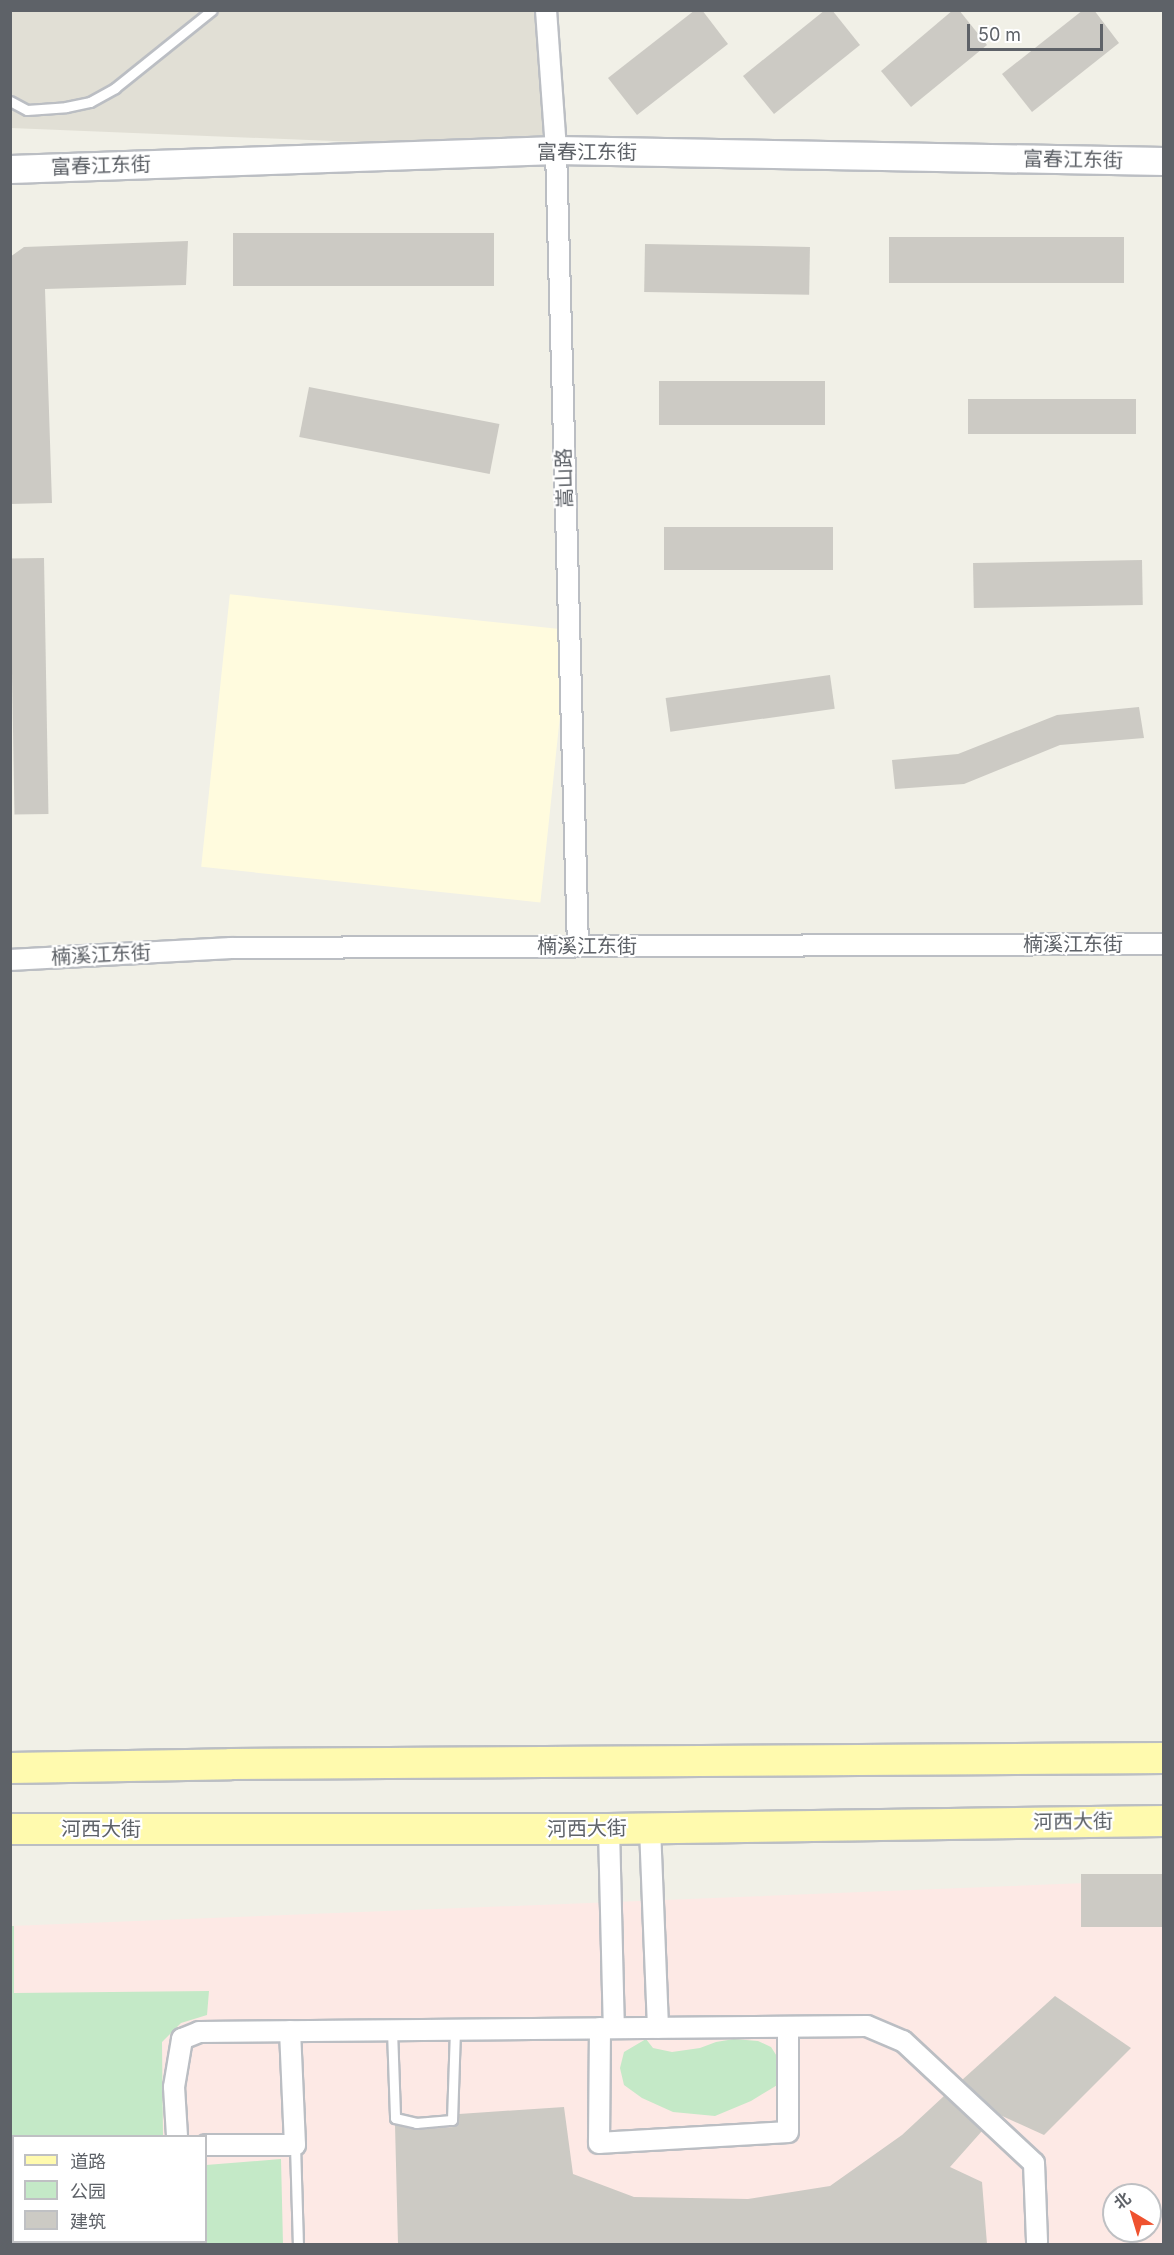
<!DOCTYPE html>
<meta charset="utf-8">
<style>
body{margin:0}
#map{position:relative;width:1174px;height:2255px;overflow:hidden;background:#f1f0e7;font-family:Inter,"Noto Sans SC",sans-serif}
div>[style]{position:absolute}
.commercial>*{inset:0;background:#fffbde;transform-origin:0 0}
.education>*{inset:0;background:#e1dfd5}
.medical>*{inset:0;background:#fde9e5}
.green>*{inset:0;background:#c4e9c7}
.building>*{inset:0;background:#cccac4;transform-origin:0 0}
.roads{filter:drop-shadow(2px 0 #bbbec3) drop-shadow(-2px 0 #bbbec3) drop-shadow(0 2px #bbbec3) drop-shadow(0 -2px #bbbec3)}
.lane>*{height:9px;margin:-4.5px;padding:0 4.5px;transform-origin:4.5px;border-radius:4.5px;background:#fff}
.street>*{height:20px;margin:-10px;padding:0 10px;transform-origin:10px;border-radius:10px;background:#fff}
.secondary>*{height:27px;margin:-13.5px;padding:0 13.5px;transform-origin:13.5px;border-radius:13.5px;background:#fff}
.primary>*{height:30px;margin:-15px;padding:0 15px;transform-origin:15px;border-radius:15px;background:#fffaae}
span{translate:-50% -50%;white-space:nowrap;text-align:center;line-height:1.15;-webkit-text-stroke:4.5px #fff;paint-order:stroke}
.street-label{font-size:20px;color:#5e6268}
.frame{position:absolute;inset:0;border:12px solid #5e6268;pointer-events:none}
.legend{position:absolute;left:12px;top:2135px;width:195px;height:108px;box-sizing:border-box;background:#fff;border:2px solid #bfc0c3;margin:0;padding:8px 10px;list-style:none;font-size:18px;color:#5e6268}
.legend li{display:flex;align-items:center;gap:12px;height:30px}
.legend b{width:30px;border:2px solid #bfc0c3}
.north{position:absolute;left:1102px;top:2183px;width:60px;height:60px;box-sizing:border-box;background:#fff;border:2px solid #bfc0c3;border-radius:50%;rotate:322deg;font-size:16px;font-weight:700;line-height:24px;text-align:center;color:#5e6268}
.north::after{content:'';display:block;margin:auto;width:21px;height:27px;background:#ef522f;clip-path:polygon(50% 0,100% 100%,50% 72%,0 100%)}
.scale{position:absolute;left:967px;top:24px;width:136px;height:27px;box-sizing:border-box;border:3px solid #5e6268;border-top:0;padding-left:8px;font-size:18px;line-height:21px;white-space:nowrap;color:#5e6268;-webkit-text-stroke:4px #fff;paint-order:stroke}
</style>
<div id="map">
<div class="commercial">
<div style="left:569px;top:630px;width:274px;height:341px;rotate:96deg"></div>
</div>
<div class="education">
<div style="clip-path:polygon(11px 11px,546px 11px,556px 150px,11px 128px)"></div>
</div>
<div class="medical">
<div style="clip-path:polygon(evenodd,1163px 1880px,1163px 2244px,11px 2244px,10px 1926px,1163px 1880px,14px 2136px,206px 2136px,206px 2242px,14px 2242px,14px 2136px,1163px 1880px,1114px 2195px,1150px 2195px,1150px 2231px,1114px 2231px,1114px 2195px)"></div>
</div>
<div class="green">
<div style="clip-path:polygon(10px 1926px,14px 1926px,14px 1993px,209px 1991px,207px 2015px,181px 2023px,162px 2042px,163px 2136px,14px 2136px,14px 2242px,65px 2242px,65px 2244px,11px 2244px)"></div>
<div style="clip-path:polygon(646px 2039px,653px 2048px,672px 2052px,700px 2048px,716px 2042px,734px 2039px,758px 2041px,771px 2047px,780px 2061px,779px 2084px,751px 2101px,715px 2116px,673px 2112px,642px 2098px,624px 2085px,620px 2068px,624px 2052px)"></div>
<div style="clip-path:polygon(281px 2159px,283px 2244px,141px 2244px,141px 2242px,206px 2242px,206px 2165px)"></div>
</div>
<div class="building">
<div style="clip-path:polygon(695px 10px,702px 10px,728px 44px,637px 115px,608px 78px)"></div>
<div style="clip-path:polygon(825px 10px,832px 10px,860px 45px,774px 114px,743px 76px)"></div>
<div style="clip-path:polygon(953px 10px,959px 10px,987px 45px,911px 107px,881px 71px)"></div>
<div style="clip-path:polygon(1083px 10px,1094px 10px,1119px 43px,1032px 112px,1002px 74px)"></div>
<div style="left:494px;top:233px;width:53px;height:261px;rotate:90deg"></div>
<div style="left:889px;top:237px;width:235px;height:46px"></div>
<div style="clip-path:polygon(188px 241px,186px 285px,45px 289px,52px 503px,10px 504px,10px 257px,24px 247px)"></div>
<div style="left:645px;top:244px;width:165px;height:48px;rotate:1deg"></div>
<div style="left:659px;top:381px;width:166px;height:44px"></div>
<div style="left:309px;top:387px;width:194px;height:51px;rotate:11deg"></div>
<div style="left:1136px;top:399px;width:35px;height:168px;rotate:90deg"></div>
<div style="left:833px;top:527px;width:43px;height:169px;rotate:90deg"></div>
<div style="left:44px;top:558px;width:256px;height:34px;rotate:89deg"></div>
<div style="left:1142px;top:560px;width:45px;height:169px;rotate:89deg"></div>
<div style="left:830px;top:675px;width:34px;height:166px;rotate:82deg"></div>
<div style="clip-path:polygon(1139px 707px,1144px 738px,1060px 745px,964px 784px,895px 789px,892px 760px,958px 754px,1057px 715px)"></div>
<div style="left:1164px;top:1874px;width:53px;height:83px;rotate:90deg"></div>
<div style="clip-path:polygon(1055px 1996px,1131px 2048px,1044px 2135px,1000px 2115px,962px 2080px)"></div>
<div style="clip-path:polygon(944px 2096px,982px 2131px,950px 2167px,982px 2182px,987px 2244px,398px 2244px,395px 2125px,416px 2130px,453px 2127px,458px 2123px,459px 2114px,564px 2107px,573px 2174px,634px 2197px,748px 2199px,830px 2186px,902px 2135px)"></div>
</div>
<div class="roads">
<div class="lane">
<div style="left:10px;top:101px;width:19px;rotate:28deg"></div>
<div style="left:27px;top:110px;width:39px;rotate:-4deg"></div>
<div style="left:66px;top:107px;width:25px;rotate:-12deg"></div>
<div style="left:90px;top:102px;width:29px;rotate:-29deg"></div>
<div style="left:115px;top:88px;width:124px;rotate:-38.8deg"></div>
<div style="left:392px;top:2030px;width:88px;rotate:88deg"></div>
<div style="left:395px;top:2118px;width:22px;rotate:13deg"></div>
<div style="left:416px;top:2123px;width:36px;rotate:-5deg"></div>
<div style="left:452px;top:2120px;width:90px;rotate:-88.1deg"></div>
<div style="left:295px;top:2145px;width:99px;rotate:88.3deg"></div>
</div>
<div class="street">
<div style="left:546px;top:10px;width:140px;rotate:85.9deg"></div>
<div style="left:556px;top:150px;width:796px;rotate:88.42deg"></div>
<div style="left:10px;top:960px;width:221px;rotate:-3.1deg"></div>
<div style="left:231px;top:948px;width:933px;rotate:-0.25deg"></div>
<div style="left:650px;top:1828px;width:200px;rotate:87.7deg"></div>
<div style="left:609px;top:1829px;width:199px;rotate:88.6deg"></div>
<div style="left:600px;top:2028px;width:115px;rotate:90.5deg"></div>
<div style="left:599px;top:2143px;width:189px;rotate:-3.3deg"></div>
<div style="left:788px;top:2132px;width:105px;rotate:-90deg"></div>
<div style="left:177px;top:2136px;width:49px;rotate:-93.5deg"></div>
<div style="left:174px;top:2087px;width:49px;rotate:-80.5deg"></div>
<div style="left:182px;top:2039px;width:18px;rotate:-22deg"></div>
<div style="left:199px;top:2032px;width:668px;rotate:-0.51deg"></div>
<div style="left:867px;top:2026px;width:39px;rotate:23deg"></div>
<div style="left:903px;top:2041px;width:179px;rotate:43deg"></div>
<div style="left:1034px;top:2163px;width:79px;rotate:87.8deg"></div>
<div style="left:206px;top:2145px;width:89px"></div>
<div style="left:295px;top:2145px;width:114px;rotate:-92.5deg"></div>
</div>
<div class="secondary">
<div style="left:10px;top:169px;width:546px;rotate:-1.99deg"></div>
<div style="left:556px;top:150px;width:608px;rotate:1.04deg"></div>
</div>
<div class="primary">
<div style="left:10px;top:1768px;width:221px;rotate:-1deg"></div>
<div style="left:231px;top:1764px;width:933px;rotate:-0.37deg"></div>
<div style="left:10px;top:1829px;width:599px"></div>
<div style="left:609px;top:1829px;width:555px;rotate:-0.83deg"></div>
</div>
</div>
<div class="street-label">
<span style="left:587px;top:152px">富春江东街</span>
<span style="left:1073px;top:160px;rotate:1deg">富春江东街</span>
<span style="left:101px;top:166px;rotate:-2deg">富春江东街</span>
<span style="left:565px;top:478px;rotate:-92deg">嵩山路</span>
<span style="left:1073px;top:944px">楠溪江东街</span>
<span style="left:587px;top:946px">楠溪江东街</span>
<span style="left:101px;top:955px;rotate:-3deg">楠溪江东街</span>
<span style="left:1073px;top:1822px;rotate:-1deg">河西大街</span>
<span style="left:101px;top:1829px">河西大街</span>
<span style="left:587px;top:1829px;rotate:-1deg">河西大街</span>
</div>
<div class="frame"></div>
<ul class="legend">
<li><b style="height:8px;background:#fffaae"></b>道路</li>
<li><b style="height:16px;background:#c4e9c7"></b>公园</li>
<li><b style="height:16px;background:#cccac4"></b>建筑</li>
</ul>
<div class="north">北</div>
<div class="scale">50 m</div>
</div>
